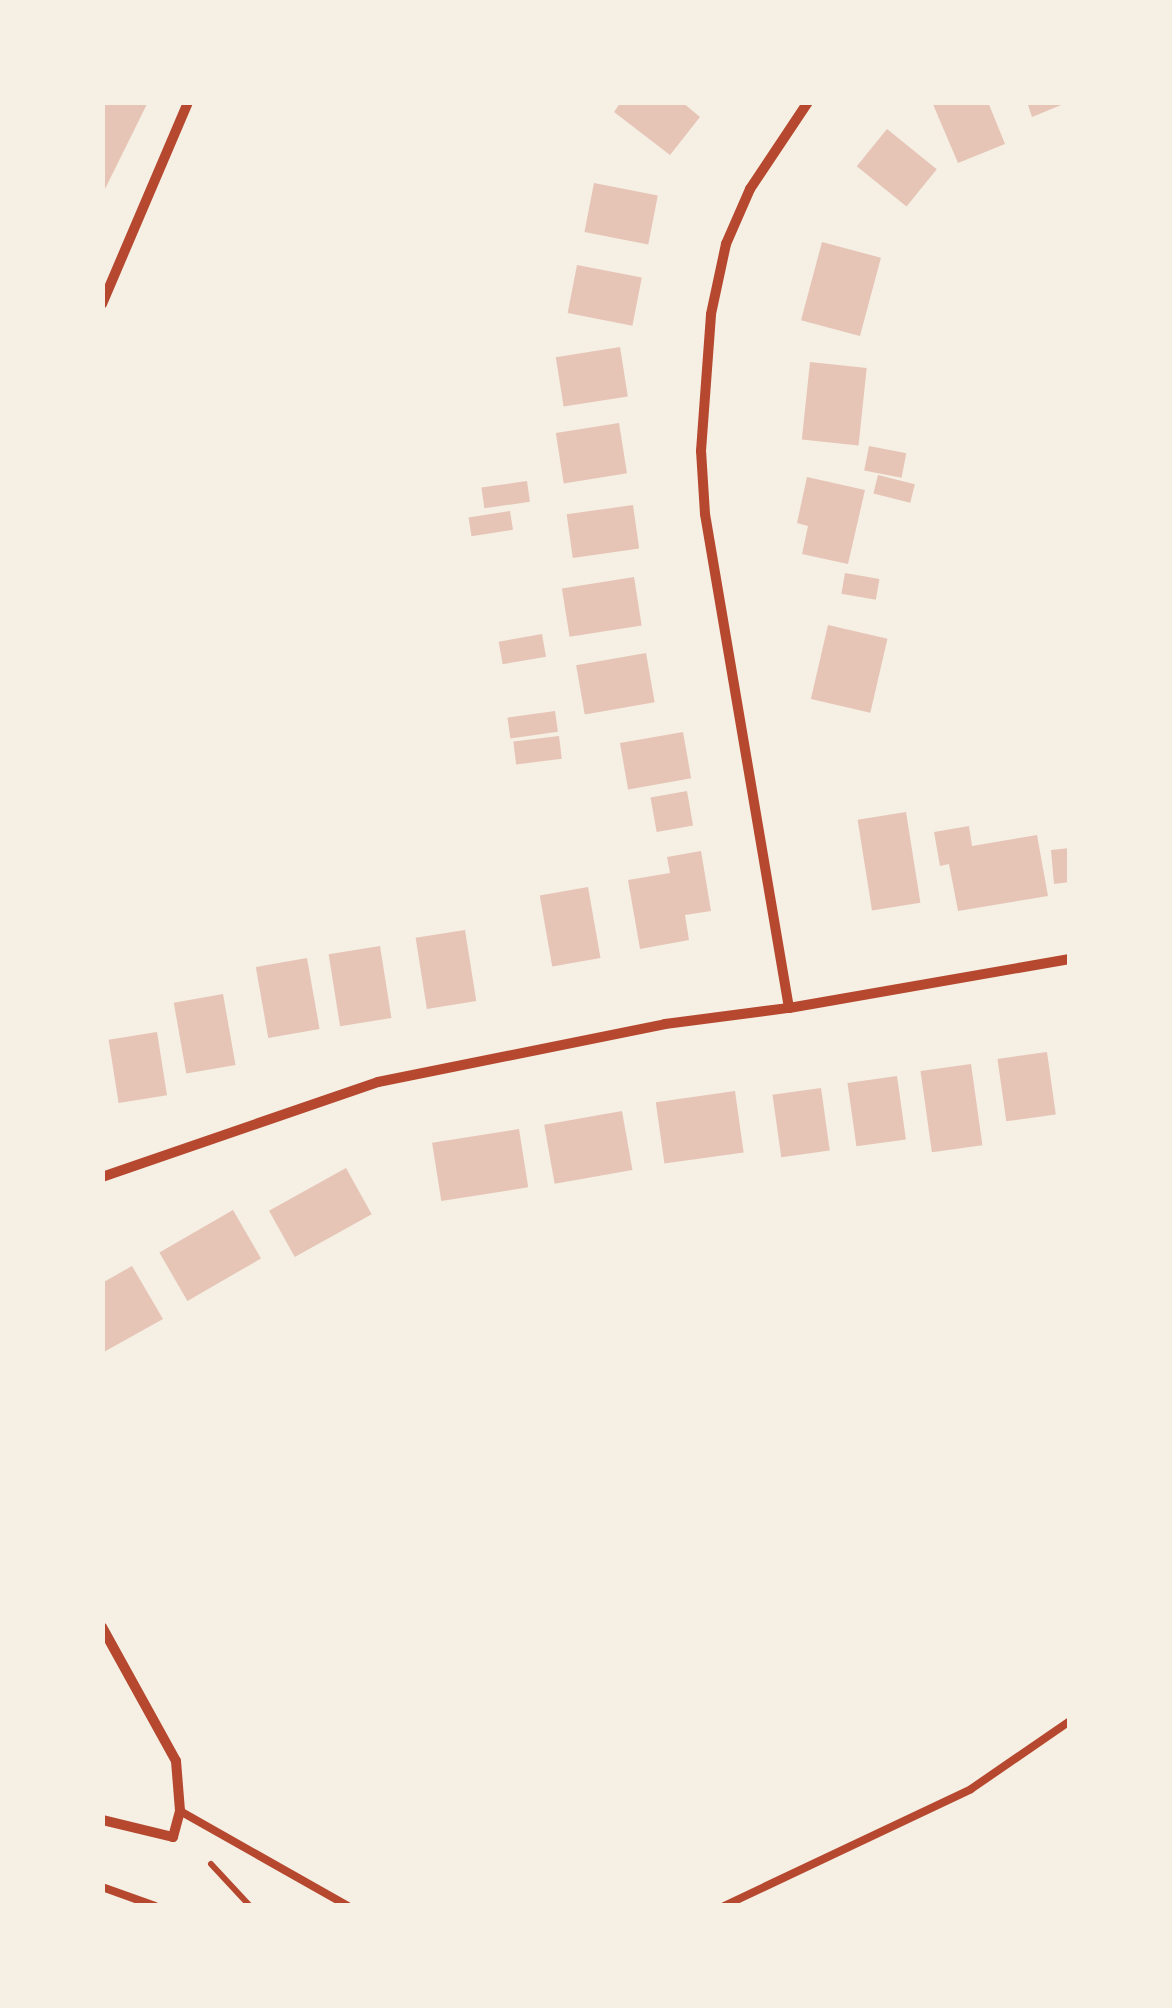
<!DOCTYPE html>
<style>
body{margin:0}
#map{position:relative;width:1172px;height:2008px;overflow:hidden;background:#f6efe4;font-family:Commissioner,sans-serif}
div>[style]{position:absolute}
.building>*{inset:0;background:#e6c5b7;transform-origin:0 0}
.path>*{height:6px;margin:-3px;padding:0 3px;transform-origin:3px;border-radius:3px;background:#b5482f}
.service>*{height:8px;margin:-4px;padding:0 4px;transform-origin:4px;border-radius:4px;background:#b5482f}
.minor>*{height:10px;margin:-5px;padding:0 5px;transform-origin:5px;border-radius:5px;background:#b5482f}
span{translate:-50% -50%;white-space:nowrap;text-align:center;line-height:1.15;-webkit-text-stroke:8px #f6efe4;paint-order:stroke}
.frame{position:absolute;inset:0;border:105px solid #f6efe4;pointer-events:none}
</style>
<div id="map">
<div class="building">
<div style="clip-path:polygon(102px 102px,148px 102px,102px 195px)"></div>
<div style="clip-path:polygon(621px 102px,682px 102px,700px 117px,670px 155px,614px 112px)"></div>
<div style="clip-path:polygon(932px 102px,988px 102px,1005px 144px,958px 163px)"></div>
<div style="clip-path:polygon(1027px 102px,1066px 102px,1066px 103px,1032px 117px)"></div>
<div style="left:887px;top:129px;width:64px;height:48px;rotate:39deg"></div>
<div style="left:594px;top:183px;width:65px;height:50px;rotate:11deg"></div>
<div style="left:822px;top:242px;width:61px;height:81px;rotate:15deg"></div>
<div style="left:577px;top:265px;width:66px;height:49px;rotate:11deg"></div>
<div style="left:620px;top:347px;width:50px;height:65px;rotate:81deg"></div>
<div style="left:810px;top:362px;width:57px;height:78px;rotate:6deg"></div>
<div style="left:619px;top:423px;width:51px;height:64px;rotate:81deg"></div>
<div style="left:869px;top:446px;width:38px;height:25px;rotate:11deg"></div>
<div style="left:878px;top:475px;width:38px;height:19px;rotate:14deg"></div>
<div style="clip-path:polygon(807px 477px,865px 490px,848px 564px,802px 554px,808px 526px,797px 523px)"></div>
<div style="left:527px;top:481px;width:21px;height:46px;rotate:82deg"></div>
<div style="left:633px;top:505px;width:44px;height:67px;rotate:82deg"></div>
<div style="left:510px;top:511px;width:19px;height:42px;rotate:81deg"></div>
<div style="left:845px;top:573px;width:35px;height:21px;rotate:10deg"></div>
<div style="left:634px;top:577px;width:49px;height:73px;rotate:81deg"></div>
<div style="left:828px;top:625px;width:61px;height:76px;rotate:13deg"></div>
<div style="left:542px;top:634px;width:23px;height:44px;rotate:80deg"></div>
<div style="left:646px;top:653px;width:50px;height:71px;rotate:80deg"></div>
<div style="left:555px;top:711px;width:21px;height:48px;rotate:82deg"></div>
<div style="left:683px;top:732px;width:47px;height:64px;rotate:80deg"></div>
<div style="left:559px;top:736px;width:23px;height:46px;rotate:83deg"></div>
<div style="left:687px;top:791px;width:35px;height:37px;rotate:80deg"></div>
<div style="left:906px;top:812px;width:92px;height:49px;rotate:81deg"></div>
<div style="clip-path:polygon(969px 826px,972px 846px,1037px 835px,1048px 896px,958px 911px,949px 864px,940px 866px,934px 832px)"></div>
<div style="clip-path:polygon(1070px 848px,1070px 882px,1054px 884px,1051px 850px)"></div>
<div style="clip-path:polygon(701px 851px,711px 911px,685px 915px,689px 940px,640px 949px,628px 880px,670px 873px,667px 857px)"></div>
<div style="left:588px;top:887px;width:72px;height:49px;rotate:80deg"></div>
<div style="left:465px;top:930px;width:72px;height:50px;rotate:81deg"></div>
<div style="left:380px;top:946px;width:73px;height:52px;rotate:81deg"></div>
<div style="left:307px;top:958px;width:72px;height:52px;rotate:80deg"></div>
<div style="left:223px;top:994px;width:72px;height:50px;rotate:80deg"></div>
<div style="left:157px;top:1032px;width:64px;height:49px;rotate:81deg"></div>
<div style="left:1047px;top:1052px;width:63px;height:50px;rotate:82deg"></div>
<div style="left:971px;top:1064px;width:82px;height:51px;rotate:82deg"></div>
<div style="left:897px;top:1076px;width:64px;height:50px;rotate:82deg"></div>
<div style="left:821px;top:1088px;width:63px;height:49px;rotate:82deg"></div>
<div style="left:735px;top:1091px;width:62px;height:80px;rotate:82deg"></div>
<div style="left:622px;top:1111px;width:60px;height:79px;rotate:80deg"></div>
<div style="left:519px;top:1129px;width:59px;height:88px;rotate:81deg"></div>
<div style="left:346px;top:1168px;width:53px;height:88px;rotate:61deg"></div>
<div style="left:233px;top:1210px;width:56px;height:85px;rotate:60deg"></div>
<div style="clip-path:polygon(132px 1266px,163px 1319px,102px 1353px,102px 1283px)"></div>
</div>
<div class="path">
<div style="left:211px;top:1864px;width:57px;rotate:47.1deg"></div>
</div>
<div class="service">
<div style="left:180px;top:1811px;width:193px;rotate:29.5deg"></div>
<div style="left:102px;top:1887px;width:56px;rotate:19.7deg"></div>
<div style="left:724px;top:1906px;width:273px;rotate:-25.3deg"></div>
<div style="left:971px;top:1789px;width:120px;rotate:-34.5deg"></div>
</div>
<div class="minor">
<div style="left:102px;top:304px;width:220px;rotate:-66.9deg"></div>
<div style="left:789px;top:1008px;width:501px;rotate:-99.65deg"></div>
<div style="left:705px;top:514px;width:63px;rotate:-93.6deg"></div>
<div style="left:701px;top:451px;width:137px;rotate:-85.8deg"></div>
<div style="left:711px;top:314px;width:72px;rotate:-77.9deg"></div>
<div style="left:726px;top:244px;width:60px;rotate:-66.4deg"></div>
<div style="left:750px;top:189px;width:105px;rotate:-56.3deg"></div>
<div style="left:102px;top:1177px;width:292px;rotate:-19deg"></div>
<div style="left:378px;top:1082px;width:293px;rotate:-11.4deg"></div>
<div style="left:665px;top:1024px;width:125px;rotate:-7.4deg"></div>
<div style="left:789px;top:1008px;width:285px;rotate:-9.9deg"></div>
<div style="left:102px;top:1627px;width:153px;rotate:61.1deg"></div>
<div style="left:176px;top:1761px;width:50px;rotate:85.4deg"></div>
<div style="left:180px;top:1811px;width:27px;rotate:105deg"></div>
<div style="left:173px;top:1837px;width:73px;rotate:-166.5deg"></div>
</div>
<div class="frame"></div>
</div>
